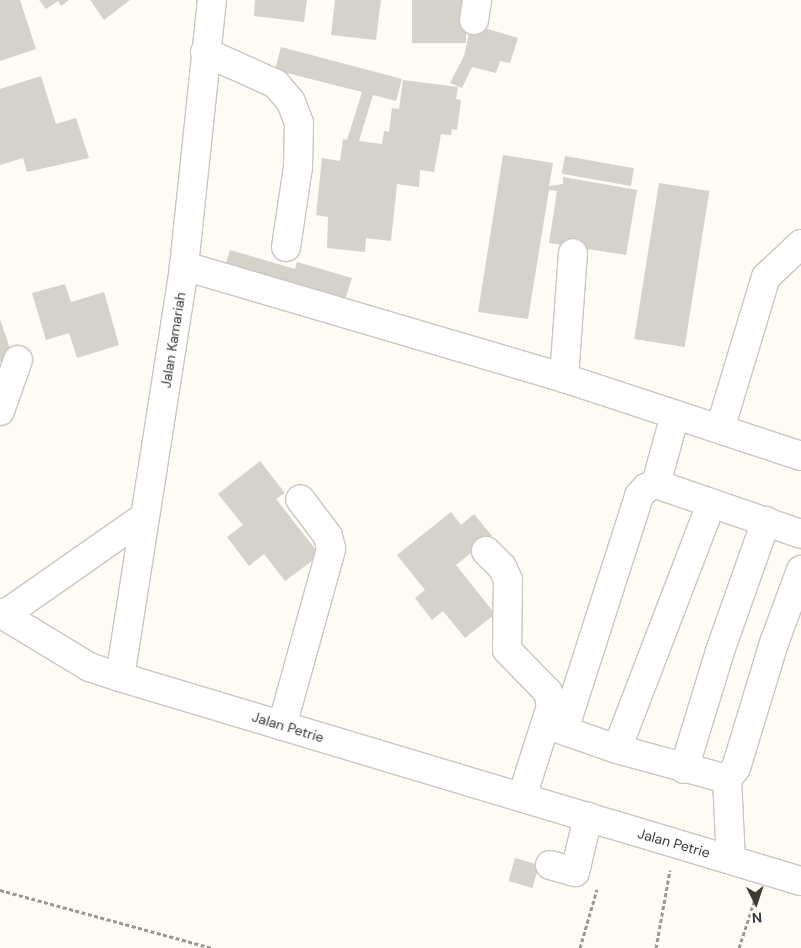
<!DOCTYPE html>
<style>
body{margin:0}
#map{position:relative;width:801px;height:948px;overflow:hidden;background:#fdfbf3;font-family:"DM Sans",sans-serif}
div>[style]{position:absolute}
.building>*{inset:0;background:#d4d2ca;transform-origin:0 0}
.path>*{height:3px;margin-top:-1.5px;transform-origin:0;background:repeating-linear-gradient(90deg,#999892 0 4px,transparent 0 6.5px)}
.roads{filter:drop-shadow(1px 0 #cac7c0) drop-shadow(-1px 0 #cac7c0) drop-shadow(0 1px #cac7c0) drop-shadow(0 -1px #cac7c0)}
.minor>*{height:28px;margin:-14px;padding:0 14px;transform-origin:14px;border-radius:14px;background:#fff}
span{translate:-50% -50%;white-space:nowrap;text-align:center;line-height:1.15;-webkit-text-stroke:4.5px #fff;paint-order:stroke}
.street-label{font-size:14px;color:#3b3a37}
.north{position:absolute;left:731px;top:878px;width:50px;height:50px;-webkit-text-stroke:4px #fff;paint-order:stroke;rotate:176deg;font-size:14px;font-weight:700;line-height:20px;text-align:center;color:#3b3a37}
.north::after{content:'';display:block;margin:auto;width:18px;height:22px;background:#3b3a37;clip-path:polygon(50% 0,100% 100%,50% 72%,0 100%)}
</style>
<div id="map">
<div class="building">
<div style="clip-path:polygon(0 0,20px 0,36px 49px,0 61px)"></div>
<div style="clip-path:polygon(39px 0,69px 0,61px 6px,58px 1px,46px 9px)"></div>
<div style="clip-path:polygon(90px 0,130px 0,104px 20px)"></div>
<div style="clip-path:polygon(255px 0,307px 0,304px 22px,254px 16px)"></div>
<div style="clip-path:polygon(335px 0,381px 0,376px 40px,331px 35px)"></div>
<div style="left:412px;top:0;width:54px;height:43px"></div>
<div style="clip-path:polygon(471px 24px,518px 38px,510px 63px,500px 61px,496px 73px,472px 67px,462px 88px,450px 83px,464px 56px)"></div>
<div style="clip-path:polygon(281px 47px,402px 79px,396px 101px,373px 95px,359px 141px,382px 144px,384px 131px,389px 132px,392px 108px,399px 109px,403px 80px,458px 87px,456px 99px,461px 100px,457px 130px,452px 129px,451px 135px,441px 134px,434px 172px,420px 170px,419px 187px,397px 184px,391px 241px,366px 238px,365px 252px,327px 248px,328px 217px,316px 215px,322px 158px,340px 161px,343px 139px,347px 140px,362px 92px,275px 70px)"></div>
<div style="clip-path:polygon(41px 76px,56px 124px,76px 118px,89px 158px,27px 172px,23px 158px,0 165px,0 89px)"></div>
<div style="clip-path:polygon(503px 155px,553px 163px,549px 186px,563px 184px,563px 177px,637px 190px,626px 255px,549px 243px,557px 191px,549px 190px,528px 319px,478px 312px)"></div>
<div style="left:565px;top:156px;width:70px;height:18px;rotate:10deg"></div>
<div style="left:659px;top:183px;width:51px;height:158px;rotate:9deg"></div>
<div style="clip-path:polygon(230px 250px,295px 269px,297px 262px,352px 278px,342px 309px,223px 274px)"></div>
<div style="clip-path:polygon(65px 284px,71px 302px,104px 292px,119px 345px,77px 358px,69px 333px,46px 340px,32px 293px)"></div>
<div style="clip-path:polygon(0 319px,13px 358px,0 362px)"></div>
<div style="clip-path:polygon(260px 461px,285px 493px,276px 499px,320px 555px,285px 581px,264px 554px,249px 566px,227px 537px,243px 525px,218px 494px)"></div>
<div style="clip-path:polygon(451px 512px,461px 525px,474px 514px,492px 536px,456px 565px,495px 614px,465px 638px,443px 611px,432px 620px,415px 598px,425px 590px,397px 555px)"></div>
<div style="left:515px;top:858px;width:25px;height:24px;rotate:16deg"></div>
</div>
<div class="path">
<div style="left:0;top:890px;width:220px;rotate:15.3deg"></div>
<div style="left:580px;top:948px;width:61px;rotate:-73.9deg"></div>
<div style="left:656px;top:948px;width:79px;rotate:-79.8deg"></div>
<div style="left:739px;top:948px;width:55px;rotate:-71.9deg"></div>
</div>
<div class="roads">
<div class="minor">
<div style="left:474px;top:20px;width:20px;rotate:-81deg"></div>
<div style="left:205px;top:52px;width:78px;rotate:24.3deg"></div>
<div style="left:276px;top:84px;width:23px;rotate:50deg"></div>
<div style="left:291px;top:102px;width:22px;rotate:69deg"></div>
<div style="left:299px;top:123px;width:44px;rotate:91.3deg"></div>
<div style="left:298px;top:167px;width:81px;rotate:98.5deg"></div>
<div style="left:184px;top:266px;width:396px;rotate:16.4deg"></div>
<div style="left:564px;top:378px;width:250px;rotate:18.2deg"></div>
<div style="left:564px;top:378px;width:125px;rotate:-85.9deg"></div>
<div style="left:0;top:411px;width:54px;rotate:-70.6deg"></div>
<div style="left:720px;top:429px;width:159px;rotate:-73.2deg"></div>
<div style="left:766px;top:277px;width:48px;rotate:-43.3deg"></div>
<div style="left:656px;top:484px;width:72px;rotate:-74.6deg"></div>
<div style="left:486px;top:551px;width:23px;rotate:45deg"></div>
<div style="left:502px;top:567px;width:14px;rotate:65deg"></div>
<div style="left:508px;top:580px;width:70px;rotate:90.8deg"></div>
<div style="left:507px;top:650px;width:59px;rotate:45.7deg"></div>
<div style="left:548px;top:692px;width:14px;rotate:78deg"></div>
<div style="left:551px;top:706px;width:96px;rotate:107.7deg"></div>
<div style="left:0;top:613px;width:104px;rotate:31.2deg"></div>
<div style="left:89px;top:667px;width:33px;rotate:18deg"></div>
<div style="left:120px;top:677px;width:711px;rotate:16.68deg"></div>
<div style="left:4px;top:615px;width:171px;rotate:-35deg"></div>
<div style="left:120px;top:677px;width:416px;rotate:-81.1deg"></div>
<div style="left:184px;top:266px;width:267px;rotate:-84deg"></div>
<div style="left:548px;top:725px;width:73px;rotate:19.2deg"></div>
<div style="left:617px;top:749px;width:114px;rotate:15.3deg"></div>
<div style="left:727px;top:779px;width:81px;rotate:87.2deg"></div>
<div style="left:282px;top:726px;width:184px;rotate:-74.5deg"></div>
<div style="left:331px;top:549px;width:13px;rotate:-103deg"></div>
<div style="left:328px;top:536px;width:46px;rotate:-127.1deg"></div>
<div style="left:564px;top:730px;width:246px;rotate:-72.2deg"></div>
<div style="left:639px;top:496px;width:11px;rotate:-49deg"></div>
<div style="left:646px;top:488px;width:11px;rotate:-22deg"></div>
<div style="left:656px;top:484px;width:153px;rotate:19deg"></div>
<div style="left:617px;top:749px;width:262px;rotate:-69deg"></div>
<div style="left:684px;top:769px;width:123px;rotate:-73deg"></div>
<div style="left:720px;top:651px;width:138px;rotate:-70.5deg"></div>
<div style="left:727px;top:779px;width:14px;rotate:-51deg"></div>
<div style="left:736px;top:768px;width:131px;rotate:-73.1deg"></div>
<div style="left:774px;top:643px;width:78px;rotate:-69.7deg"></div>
<div style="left:550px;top:865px;width:26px;rotate:16deg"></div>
<div style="left:575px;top:872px;width:57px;rotate:-76.7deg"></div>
</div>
</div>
<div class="street-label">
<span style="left:173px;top:340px;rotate:-81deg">Jalan Kamariah</span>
<span style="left:288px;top:727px;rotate:17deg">Jalan Petrie</span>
<span style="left:674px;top:843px;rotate:16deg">Jalan Petrie</span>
</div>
<div class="north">N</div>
</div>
